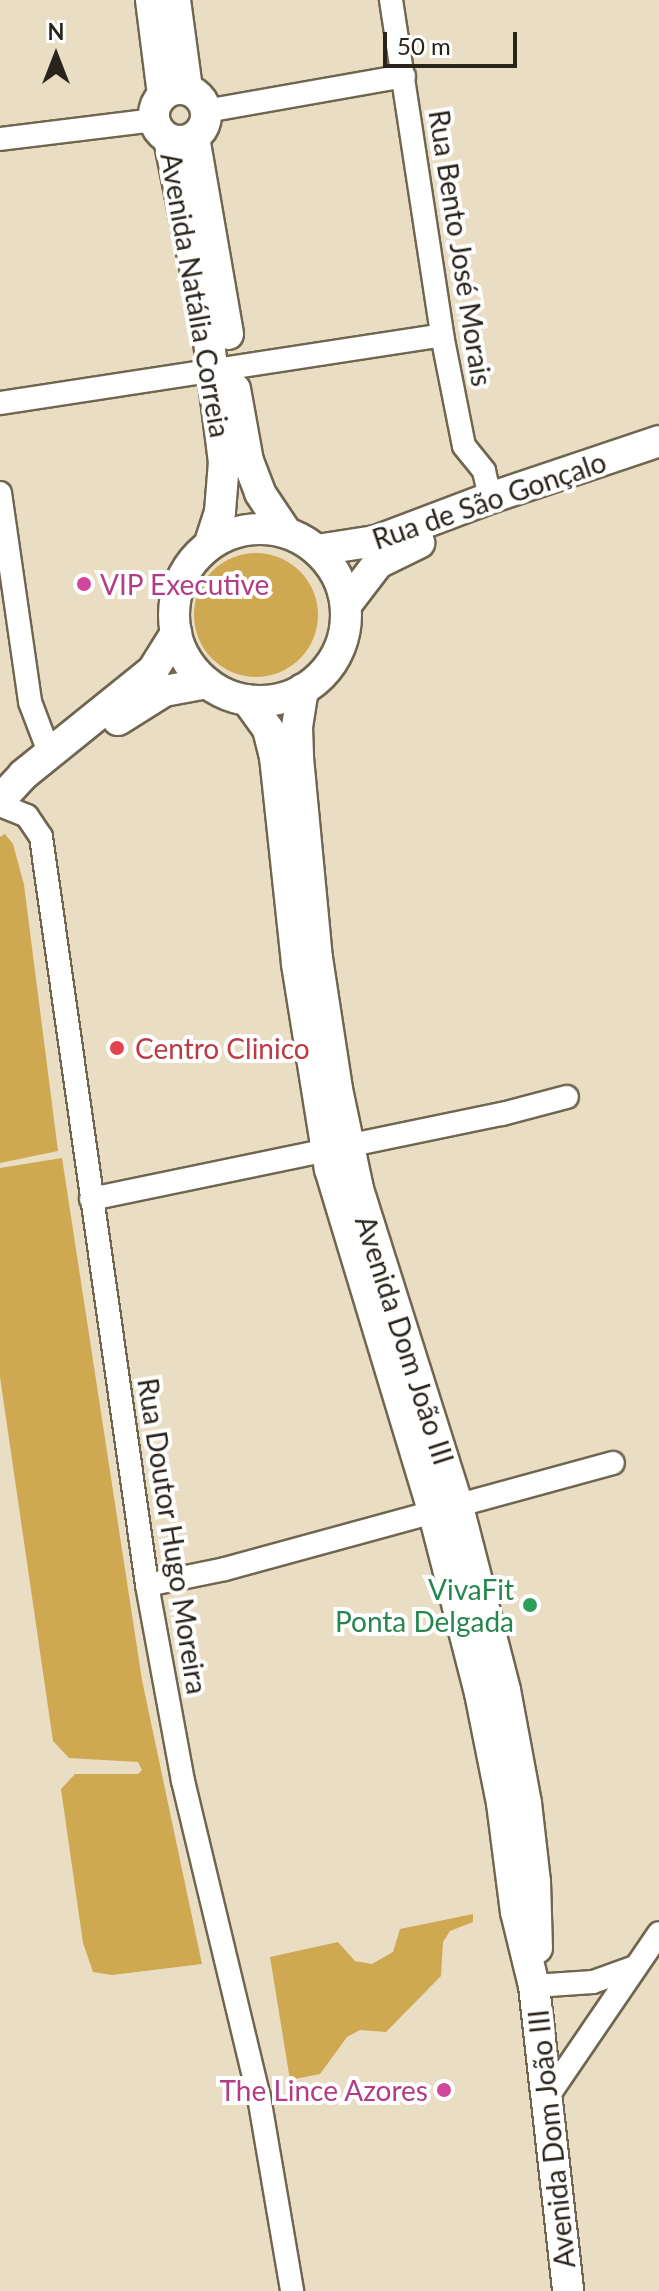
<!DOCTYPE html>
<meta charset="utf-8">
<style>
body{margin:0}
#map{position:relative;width:659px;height:2291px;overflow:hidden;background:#e9ddc4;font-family:Lato,sans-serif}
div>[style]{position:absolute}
.green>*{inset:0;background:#cfa852}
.round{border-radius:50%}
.roads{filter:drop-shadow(2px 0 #706650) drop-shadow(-2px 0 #706650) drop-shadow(0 2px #706650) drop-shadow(0 -2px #706650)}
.street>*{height:22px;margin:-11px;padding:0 11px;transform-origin:11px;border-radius:11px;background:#fff}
.secondary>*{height:30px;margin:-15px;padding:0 15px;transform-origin:15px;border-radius:15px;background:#fff}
.secondary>.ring{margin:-15px;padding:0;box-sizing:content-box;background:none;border:30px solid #fff;border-radius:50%}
.dots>*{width:22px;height:22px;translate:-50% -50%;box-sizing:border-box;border:4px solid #fff;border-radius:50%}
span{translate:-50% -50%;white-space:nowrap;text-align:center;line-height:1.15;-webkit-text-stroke:8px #fff;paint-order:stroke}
.street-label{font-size:28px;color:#29241b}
.hotel-label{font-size:28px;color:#b23c85}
.left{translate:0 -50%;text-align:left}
.right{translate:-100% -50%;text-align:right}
.health-label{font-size:28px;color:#be3a42}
.leisure-label{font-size:28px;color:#27864d}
.north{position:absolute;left:16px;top:16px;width:80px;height:80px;-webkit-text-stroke:6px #fff;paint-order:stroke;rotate:0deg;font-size:22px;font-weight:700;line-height:32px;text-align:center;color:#29241b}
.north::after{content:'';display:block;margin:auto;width:28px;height:36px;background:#29241b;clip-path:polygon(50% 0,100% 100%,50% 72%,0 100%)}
.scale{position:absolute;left:383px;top:32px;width:134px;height:36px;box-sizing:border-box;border:4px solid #29241b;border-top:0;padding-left:10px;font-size:24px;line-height:28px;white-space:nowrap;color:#29241b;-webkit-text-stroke:6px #fff;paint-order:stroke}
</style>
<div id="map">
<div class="green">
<div class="round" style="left:194px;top:553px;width:124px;height:124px"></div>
<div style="clip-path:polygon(5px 834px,13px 844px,24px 885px,58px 1151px,0 1163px,0 837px)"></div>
<div style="clip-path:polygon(62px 1158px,142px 1680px,202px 1964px,112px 1975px,93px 1972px,83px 1943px,61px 1789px,75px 1774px,138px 1774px,142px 1770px,138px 1762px,69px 1758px,53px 1741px,0 1377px,0 1168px)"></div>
<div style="clip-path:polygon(473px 1914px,473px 1922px,450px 1931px,443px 1942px,441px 1976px,386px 2032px,360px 2030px,347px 2037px,320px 2074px,290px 2080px,270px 1957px,338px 1942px,355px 1961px,372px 1964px,393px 1952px,400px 1929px)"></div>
</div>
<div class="roads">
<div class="street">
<div style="left:391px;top:0;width:339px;rotate:81.3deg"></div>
<div style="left:442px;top:335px;width:113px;rotate:78.8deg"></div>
<div style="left:464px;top:446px;width:32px;rotate:51deg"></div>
<div style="left:484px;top:471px;width:28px;rotate:77deg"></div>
<div style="left:206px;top:111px;width:201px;rotate:-10deg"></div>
<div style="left:0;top:139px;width:155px;rotate:-7deg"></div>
<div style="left:0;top:403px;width:447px;rotate:-8.7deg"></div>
<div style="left:0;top:493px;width:211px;rotate:81.8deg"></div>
<div style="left:30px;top:702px;width:53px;rotate:69.2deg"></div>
<div style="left:0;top:805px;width:29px;rotate:22deg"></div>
<div style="left:27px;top:816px;width:25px;rotate:56deg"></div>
<div style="left:41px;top:837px;width:755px;rotate:81.93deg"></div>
<div style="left:147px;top:1585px;width:199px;rotate:79.6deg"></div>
<div style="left:183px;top:1781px;width:325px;rotate:76.5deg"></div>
<div style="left:259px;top:2097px;width:197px;rotate:80.3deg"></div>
<div style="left:91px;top:1199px;width:420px;rotate:-11.7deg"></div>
<div style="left:502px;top:1114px;width:67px;rotate:-14.7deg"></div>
<div style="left:147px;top:1585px;width:80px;rotate:-11.6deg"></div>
<div style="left:225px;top:1569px;width:402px;rotate:-15.3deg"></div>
<div style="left:534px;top:1986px;width:59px;rotate:-3.9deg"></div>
<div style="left:593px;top:1982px;width:45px;rotate:-19.7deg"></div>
<div style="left:548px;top:2096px;width:197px;rotate:-55.7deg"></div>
</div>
<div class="secondary">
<div style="left:151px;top:0;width:96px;rotate:82.8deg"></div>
<div style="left:175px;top:0;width:90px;rotate:82.3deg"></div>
<div class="ring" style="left:154px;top:89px;width:22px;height:22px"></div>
<div style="left:194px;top:137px;width:200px;rotate:80.2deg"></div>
<div style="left:169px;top:139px;width:191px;rotate:78.5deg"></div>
<div style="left:207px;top:326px;width:137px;rotate:82.9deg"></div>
<div style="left:224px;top:462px;width:50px;rotate:94.6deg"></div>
<div style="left:220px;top:512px;width:35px;rotate:108deg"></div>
<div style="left:235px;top:389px;width:73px;rotate:79.8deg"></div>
<div style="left:248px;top:461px;width:34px;rotate:69deg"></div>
<div style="left:260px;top:493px;width:47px;rotate:56.3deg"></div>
<div class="ring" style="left:174px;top:529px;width:142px;height:142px"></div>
<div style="left:317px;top:550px;width:60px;rotate:-8.7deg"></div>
<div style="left:376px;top:541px;width:122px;rotate:-20.7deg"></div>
<div style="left:490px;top:498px;width:178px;rotate:-18.6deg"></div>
<div style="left:346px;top:605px;width:53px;rotate:-52.7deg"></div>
<div style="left:378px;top:563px;width:46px;rotate:-26deg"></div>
<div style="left:303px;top:689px;width:38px;rotate:99deg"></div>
<div style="left:297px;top:727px;width:31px;rotate:88deg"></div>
<div style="left:298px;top:758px;width:201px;rotate:84.6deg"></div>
<div style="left:317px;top:958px;width:133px;rotate:81.3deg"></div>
<div style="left:337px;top:1089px;width:102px;rotate:78.1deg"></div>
<div style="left:358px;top:1189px;width:329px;rotate:72.5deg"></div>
<div style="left:457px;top:1503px;width:193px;rotate:75.6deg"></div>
<div style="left:505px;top:1690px;width:115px;rotate:79.5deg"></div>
<div style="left:526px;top:1803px;width:80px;rotate:83.5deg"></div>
<div style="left:535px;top:1882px;width:66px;rotate:88.3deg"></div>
<div style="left:247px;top:700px;width:36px;rotate:54deg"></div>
<div style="left:268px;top:729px;width:29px;rotate:76deg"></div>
<div style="left:275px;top:757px;width:208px;rotate:83.9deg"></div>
<div style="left:297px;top:964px;width:208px;rotate:80.9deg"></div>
<div style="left:330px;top:1169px;width:356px;rotate:73.2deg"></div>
<div style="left:433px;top:1510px;width:189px;rotate:75.6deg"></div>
<div style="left:480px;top:1693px;width:112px;rotate:78.7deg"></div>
<div style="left:502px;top:1803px;width:110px;rotate:82.7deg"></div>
<div style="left:516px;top:1912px;width:76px;rotate:76.3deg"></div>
<div style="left:534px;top:1986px;width:307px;rotate:83.6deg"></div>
<div style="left:118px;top:720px;width:54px;rotate:-32.2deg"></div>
<div style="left:164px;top:691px;width:44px;rotate:-10.5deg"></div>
<div style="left:0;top:800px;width:34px;rotate:-47deg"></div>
<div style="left:23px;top:775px;width:167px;rotate:-38.9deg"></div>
<div style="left:153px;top:670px;width:44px;rotate:-58.1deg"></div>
</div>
</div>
<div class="dots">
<div style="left:84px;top:584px;background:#d1479c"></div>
<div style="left:117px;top:1048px;background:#e0444e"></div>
<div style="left:530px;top:1605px;background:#2e9e5b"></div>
<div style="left:444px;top:2090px;background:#d1479c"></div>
</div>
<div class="street-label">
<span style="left:461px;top:248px;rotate:81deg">Rua Bento José Morais</span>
<span style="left:196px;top:295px;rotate:80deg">Avenida Natália Correia</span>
<span style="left:489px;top:500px;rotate:-19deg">Rua de São Gonçalo</span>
<span style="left:405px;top:1340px;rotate:72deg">Avenida Dom João III</span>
<span style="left:173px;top:1536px;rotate:81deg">Rua Doutor Hugo Moreira</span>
<span style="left:551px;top:2139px;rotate:-96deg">Avenida Dom João III</span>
</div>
<div class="hotel-label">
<span class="left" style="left:100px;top:584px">VIP Executive</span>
<span class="right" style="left:428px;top:2090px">The Lince Azores</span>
</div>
<div class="health-label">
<span class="left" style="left:135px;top:1048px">Centro Clinico</span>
</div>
<div class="leisure-label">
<span class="right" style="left:514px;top:1605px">VivaFit<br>Ponta Delgada</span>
</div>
<div class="north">N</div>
<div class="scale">50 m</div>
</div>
